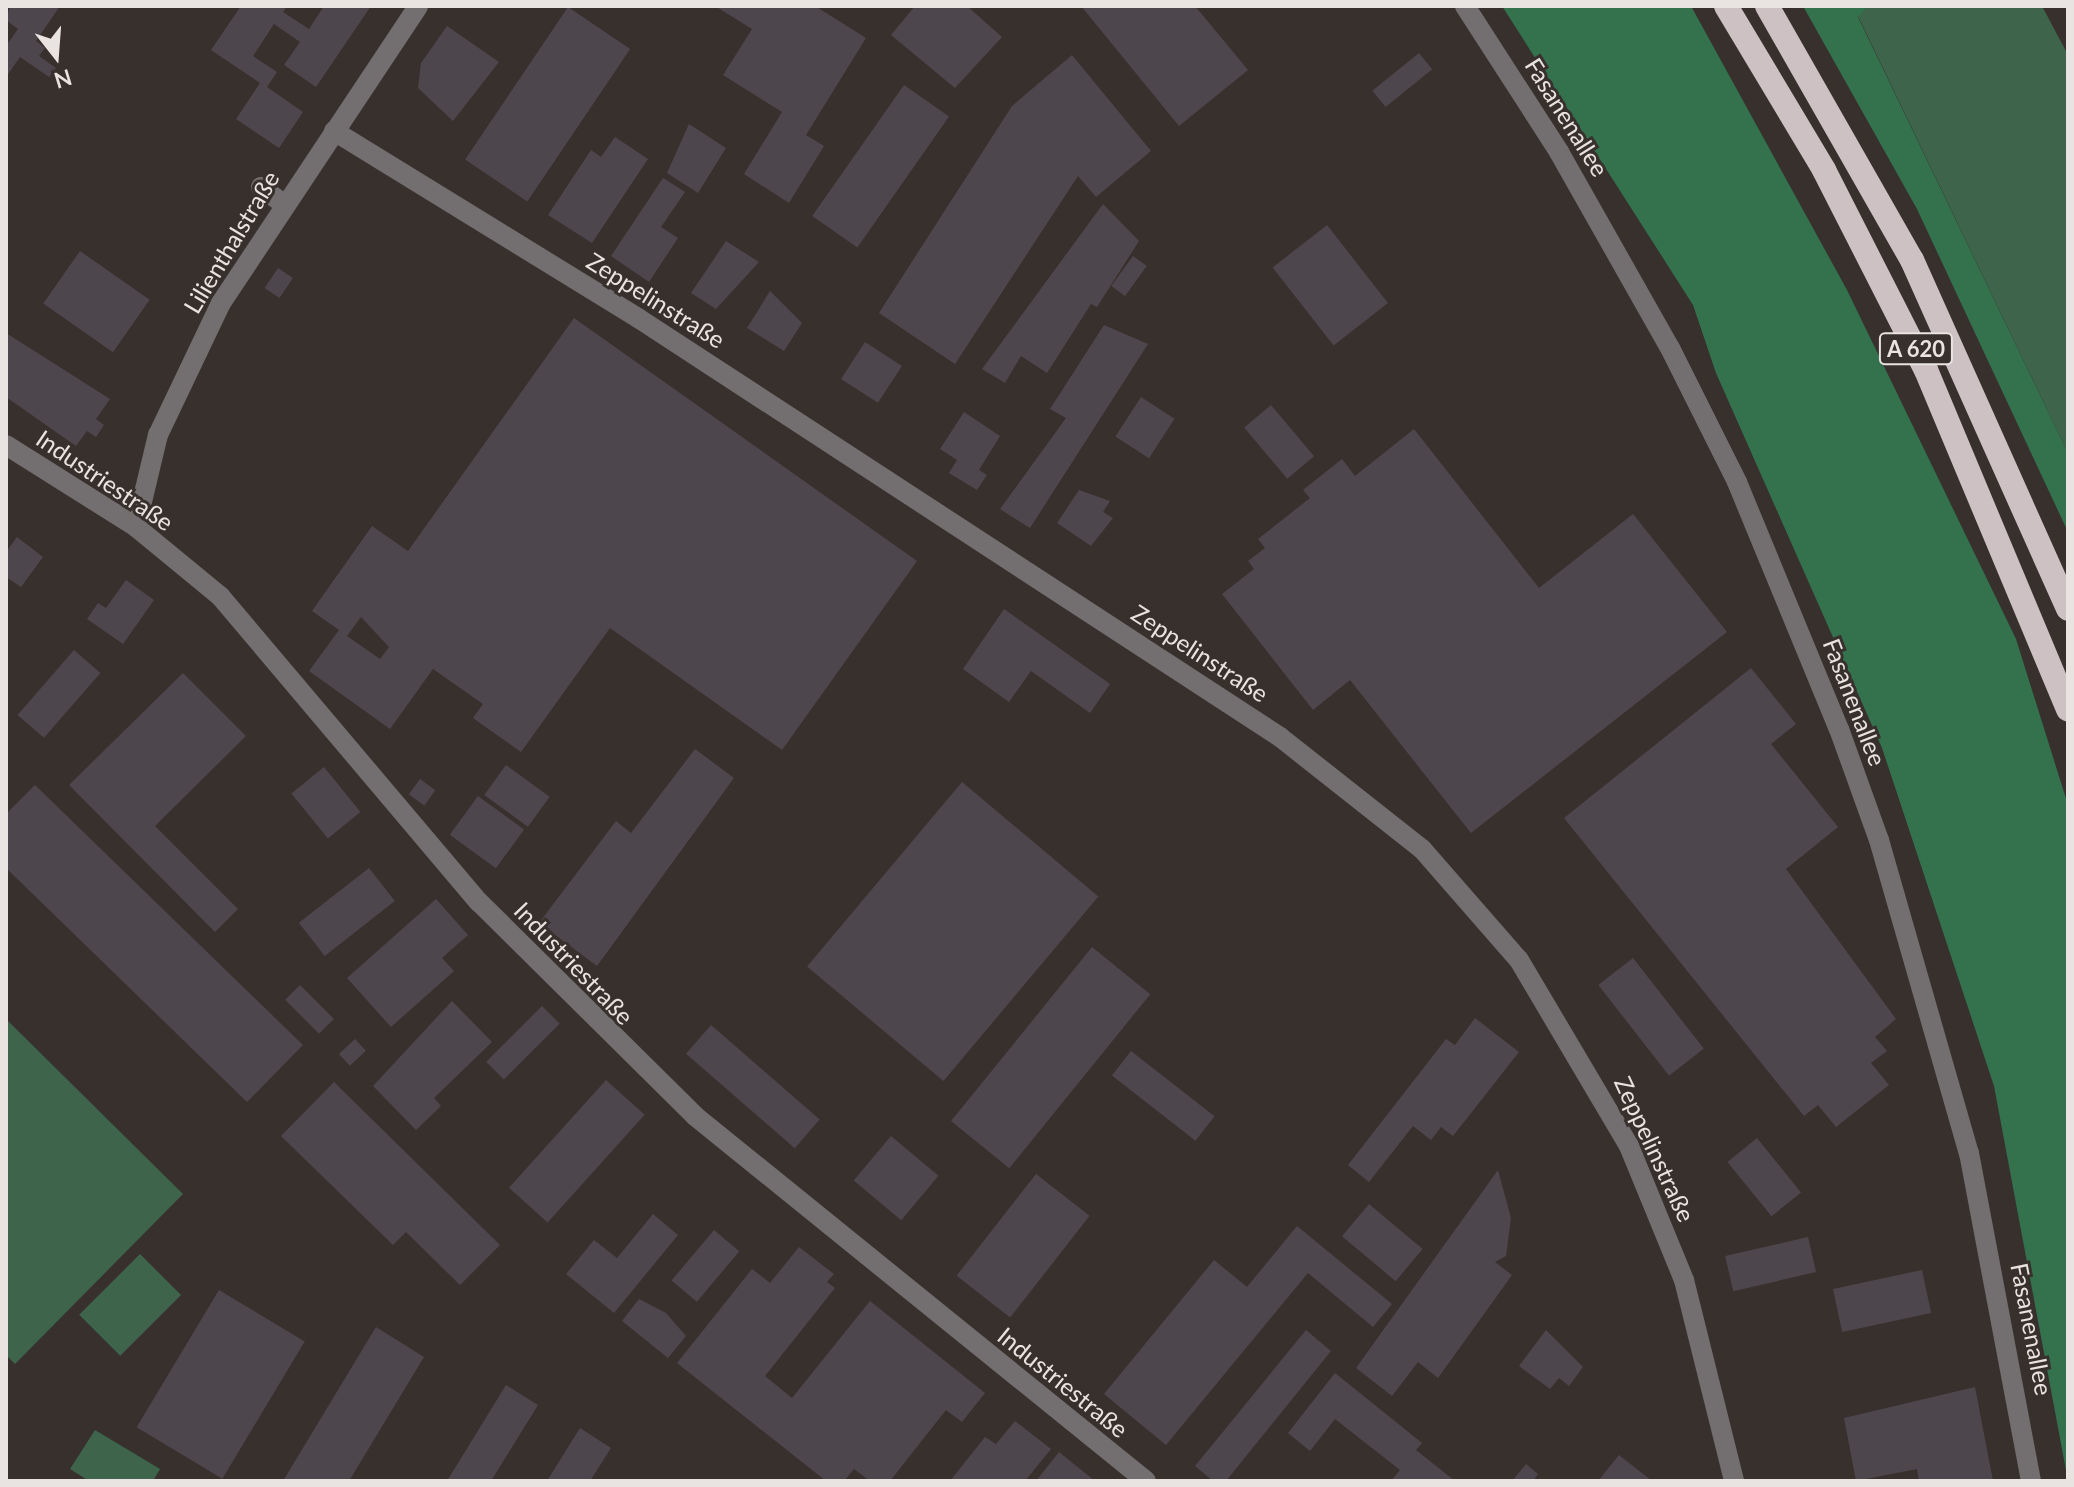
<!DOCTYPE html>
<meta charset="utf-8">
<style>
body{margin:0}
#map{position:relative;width:2074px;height:1487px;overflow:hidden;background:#38302d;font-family:Lato,sans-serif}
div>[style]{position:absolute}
.green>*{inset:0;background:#3e644c;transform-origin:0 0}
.forest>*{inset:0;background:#33724d}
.building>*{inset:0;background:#4d474d;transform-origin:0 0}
.minor>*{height:20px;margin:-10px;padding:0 10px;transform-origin:10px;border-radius:10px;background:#736e6f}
.highway>*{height:24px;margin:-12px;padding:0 12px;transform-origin:12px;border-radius:12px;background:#cdc1c4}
span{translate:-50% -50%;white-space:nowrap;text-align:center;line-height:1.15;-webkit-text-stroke:6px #38302d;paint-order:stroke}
.shield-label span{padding:2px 6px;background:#38302d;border:2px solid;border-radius:6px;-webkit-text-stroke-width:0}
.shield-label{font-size:22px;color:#e9e3e1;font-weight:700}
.street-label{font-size:24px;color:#e9e3e1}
.frame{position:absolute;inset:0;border:8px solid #e9e3e1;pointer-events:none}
.north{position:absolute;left:16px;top:16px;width:80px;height:80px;-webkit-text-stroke:6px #38302d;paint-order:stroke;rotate:163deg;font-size:22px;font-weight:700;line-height:32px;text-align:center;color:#e9e3e1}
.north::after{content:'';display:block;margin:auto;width:28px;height:36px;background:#e9e3e1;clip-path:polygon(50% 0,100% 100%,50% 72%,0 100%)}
</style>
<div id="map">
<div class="green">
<div style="clip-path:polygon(1869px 6px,2042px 6px,2068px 55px,2068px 453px,1858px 16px)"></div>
<div style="clip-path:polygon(6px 1019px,183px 1194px,15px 1364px,6px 1355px)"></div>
<div style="left:140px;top:1254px;width:58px;height:86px;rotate:45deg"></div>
<div style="clip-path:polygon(95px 1430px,160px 1469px,153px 1481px,89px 1481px,70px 1469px)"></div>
</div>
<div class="forest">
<div style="clip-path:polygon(1502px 6px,1691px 6px,1847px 290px,2016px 639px,2068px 805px,2068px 1481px,1994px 1086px,1882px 748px,1716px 373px,1693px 305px)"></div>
<div style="clip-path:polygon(1803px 6px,1869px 6px,1858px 17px,2068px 453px,2068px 532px,1917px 209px)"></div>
</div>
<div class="building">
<div style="clip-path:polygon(10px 6px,60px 6px,36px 41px,45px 48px,39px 56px,56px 68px,49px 77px,20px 57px,6px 77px,6px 46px,18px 29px,6px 20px)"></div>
<div style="clip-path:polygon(241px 6px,287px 6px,283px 12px,309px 29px,324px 6px,371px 6px,316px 87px,284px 65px,300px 42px,274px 24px,253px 56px,277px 72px,267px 87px,303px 112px,279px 148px,236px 119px,260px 83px,211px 50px)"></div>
<div style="clip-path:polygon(715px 6px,815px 6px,866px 38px,806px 135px,824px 146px,789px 203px,744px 174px,782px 112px,723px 75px,752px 29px)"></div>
<div style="clip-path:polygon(915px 6px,967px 6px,1002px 37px,955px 88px,891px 35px)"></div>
<div style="clip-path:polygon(1081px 6px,1195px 6px,1248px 70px,1179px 126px)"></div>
<div style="left:568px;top:7px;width:75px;height:184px;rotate:34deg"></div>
<div style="clip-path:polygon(447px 26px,499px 62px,453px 121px,418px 88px,421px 63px)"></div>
<div style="left:1419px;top:53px;width:21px;height:60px;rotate:51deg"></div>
<div style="clip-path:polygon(1072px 55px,1151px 151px,1096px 197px,1078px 176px,955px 364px,879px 313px,1012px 106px)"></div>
<div style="left:904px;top:85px;width:55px;height:160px;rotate:35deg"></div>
<div style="clip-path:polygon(689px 124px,726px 148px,698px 193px,667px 173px)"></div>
<div style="clip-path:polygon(615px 137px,648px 159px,592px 243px,548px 215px,591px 150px,601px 157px)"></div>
<div style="clip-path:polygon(663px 178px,685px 192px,661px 227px,678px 238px,649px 282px,611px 256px)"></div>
<div style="clip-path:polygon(1103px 204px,1139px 241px,1097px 307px,1091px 304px,1047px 373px,1021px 356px,1005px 383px,982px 369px)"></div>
<div style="left:1327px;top:225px;width:99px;height:69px;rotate:52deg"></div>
<div style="clip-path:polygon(726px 241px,759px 262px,716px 309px,691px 293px)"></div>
<div style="left:80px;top:251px;width:85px;height:64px;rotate:35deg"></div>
<div style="left:1133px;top:256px;width:17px;height:37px;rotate:36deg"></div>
<div style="left:278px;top:268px;width:18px;height:24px;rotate:34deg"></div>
<div style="clip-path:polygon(770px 291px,802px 323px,784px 351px,747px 328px)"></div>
<div style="clip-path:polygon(evenodd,574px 318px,917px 561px,782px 750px,610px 628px,521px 752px,473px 718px,483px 704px,433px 669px,390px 729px,309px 671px,339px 630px,312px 611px,372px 526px,408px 551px,574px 318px,361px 617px,389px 647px,380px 659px,347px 636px,361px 617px)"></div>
<div style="clip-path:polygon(1104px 325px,1148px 344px,1030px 528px,1000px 509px,1066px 418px,1050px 409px)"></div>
<div style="clip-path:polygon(6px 333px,110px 399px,96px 419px,104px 425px,96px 437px,87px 431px,76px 446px,6px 397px)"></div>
<div style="left:865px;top:342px;width:44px;height:44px;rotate:33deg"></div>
<div style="left:1141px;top:397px;width:40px;height:47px;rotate:33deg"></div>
<div style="left:1271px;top:405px;width:67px;height:35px;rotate:50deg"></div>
<div style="clip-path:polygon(964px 412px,1000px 436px,979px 470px,987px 475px,977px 490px,949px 473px,957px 460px,940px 449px)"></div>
<div style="clip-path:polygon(1414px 429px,1539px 588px,1633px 514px,1727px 632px,1471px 833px,1350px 680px,1313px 710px,1222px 594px,1254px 569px,1248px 561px,1265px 548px,1258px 539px,1310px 498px,1303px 490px,1342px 459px,1355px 476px)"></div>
<div style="clip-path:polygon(1079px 490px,1110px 501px,1103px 512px,1113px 518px,1091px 546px,1057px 523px)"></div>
<div style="clip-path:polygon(17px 537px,43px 557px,21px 587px,6px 577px,6px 552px)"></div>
<div style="clip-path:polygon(126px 580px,154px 600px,123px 644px,87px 619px,98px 603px,106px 608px)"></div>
<div style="clip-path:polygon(1004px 609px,1110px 684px,1090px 713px,1031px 671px,1009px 702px,963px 669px)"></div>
<div style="left:74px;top:650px;width:35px;height:86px;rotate:41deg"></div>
<div style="clip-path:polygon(1751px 668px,1796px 724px,1771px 744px,1838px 827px,1786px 869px,1896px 1019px,1875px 1037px,1887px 1051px,1871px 1063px,1889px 1085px,1836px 1127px,1818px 1105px,1804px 1116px,1564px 818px)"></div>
<div style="clip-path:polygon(183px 673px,246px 736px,155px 826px,238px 909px,215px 932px,69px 785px)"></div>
<div style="clip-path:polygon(695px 749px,734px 778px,597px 966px,539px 923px,616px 821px,631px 833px)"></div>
<div style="left:506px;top:765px;width:54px;height:37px;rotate:36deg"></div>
<div style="left:324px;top:767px;width:58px;height:42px;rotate:51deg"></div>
<div style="left:420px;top:779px;width:19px;height:19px;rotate:36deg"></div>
<div style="left:962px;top:782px;width:178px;height:241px;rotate:40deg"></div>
<div style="clip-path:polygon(35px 785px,303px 1045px,247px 1102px,6px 868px,6px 814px)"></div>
<div style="left:478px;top:796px;width:57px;height:48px;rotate:36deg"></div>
<div style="left:369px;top:868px;width:42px;height:89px;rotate:52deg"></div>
<div style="clip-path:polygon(436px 899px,468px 935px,442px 958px,454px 971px,391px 1027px,347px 978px)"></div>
<div style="left:1092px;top:947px;width:75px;height:224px;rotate:39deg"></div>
<div style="left:1633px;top:958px;width:115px;height:44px;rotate:52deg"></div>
<div style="left:300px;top:985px;width:48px;height:21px;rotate:45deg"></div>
<div style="clip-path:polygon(452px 1001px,492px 1042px,434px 1098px,441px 1106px,416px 1130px,373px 1086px)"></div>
<div style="left:542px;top:1006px;width:25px;height:79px;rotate:45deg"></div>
<div style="clip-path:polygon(1475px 1018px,1519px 1052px,1453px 1136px,1441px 1127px,1431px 1140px,1413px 1126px,1369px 1182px,1348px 1165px,1446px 1039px,1455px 1045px)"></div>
<div style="left:711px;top:1025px;width:144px;height:38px;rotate:41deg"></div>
<div style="left:355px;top:1039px;width:16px;height:22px;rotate:47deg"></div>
<div style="left:1131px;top:1051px;width:106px;height:31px;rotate:38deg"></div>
<div style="left:606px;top:1080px;width:52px;height:145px;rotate:42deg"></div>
<div style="clip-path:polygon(334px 1082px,500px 1245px,460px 1285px,406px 1232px,393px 1245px,281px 1136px)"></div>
<div style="left:891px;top:1136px;width:62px;height:58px;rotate:40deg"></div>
<div style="left:1757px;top:1138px;width:70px;height:38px;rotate:51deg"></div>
<div style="clip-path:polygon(1498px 1170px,1511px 1218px,1506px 1256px,1495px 1262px,1512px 1275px,1438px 1378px,1418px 1362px,1392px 1396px,1356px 1368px)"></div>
<div style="left:1036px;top:1174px;width:68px;height:129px;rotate:38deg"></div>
<div style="left:1369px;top:1204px;width:70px;height:42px;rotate:40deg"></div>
<div style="clip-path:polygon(653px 1214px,678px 1235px,614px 1313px,566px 1274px,594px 1240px,617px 1258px)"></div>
<div style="clip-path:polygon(1297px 1226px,1392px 1304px,1373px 1327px,1308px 1273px,1166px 1445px,1104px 1394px,1214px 1260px,1247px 1287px)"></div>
<div style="left:714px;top:1230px;width:33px;height:66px;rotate:40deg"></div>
<div style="left:1808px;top:1237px;width:36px;height:85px;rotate:77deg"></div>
<div style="clip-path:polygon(799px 1247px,834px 1274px,827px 1282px,835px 1288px,765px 1376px,792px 1398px,870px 1301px,985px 1393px,962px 1422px,946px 1410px,890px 1481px,870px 1481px,854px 1469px,844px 1481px,826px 1481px,677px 1363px,752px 1269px,770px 1283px)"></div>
<div style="left:1922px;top:1270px;width:44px;height:91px;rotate:78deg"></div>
<div style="left:219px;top:1290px;width:100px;height:160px;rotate:31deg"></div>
<div style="clip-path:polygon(639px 1299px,666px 1313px,686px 1336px,668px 1358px,622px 1321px)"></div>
<div style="clip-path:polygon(376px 1327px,424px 1357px,349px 1481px,283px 1481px)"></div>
<div style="clip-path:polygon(1306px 1330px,1331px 1351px,1226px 1481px,1213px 1481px,1195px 1466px)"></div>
<div style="clip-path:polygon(1546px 1330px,1583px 1367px,1569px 1386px,1559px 1378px,1550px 1389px,1519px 1366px)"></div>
<div style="clip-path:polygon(1335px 1373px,1422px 1443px,1416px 1450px,1455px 1481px,1391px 1481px,1400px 1470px,1335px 1419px,1310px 1451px,1288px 1433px)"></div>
<div style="clip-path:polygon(506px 1385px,538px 1405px,491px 1481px,447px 1481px)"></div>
<div style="clip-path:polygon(1975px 1387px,1993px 1481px,1919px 1481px,1917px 1469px,1856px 1481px,1844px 1418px)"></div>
<div style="clip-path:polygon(1015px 1421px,1051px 1449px,1025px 1481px,950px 1481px,985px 1437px,996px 1444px)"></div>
<div style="clip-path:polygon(580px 1428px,611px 1448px,590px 1481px,547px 1481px)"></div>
<div style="clip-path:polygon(1059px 1452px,1095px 1481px,1036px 1481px)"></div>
<div style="clip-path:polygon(1619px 1455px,1652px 1481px,1598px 1481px)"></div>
<div style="clip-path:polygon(1526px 1464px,1538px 1474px,1533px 1481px,1512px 1481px)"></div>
</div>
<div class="minor">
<div style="left:1465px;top:6px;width:174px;rotate:57.2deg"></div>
<div style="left:1559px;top:152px;width:225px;rotate:60.5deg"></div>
<div style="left:1670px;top:348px;width:150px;rotate:63.4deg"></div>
<div style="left:1737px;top:482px;width:267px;rotate:67.6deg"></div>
<div style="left:1839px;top:729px;width:118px;rotate:70.2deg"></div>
<div style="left:1879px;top:840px;width:326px;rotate:74deg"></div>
<div style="left:1969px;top:1153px;width:334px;rotate:79.3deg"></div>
<div style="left:334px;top:131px;width:357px;rotate:31.6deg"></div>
<div style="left:638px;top:318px;width:767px;rotate:33.13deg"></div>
<div style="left:1280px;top:737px;width:181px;rotate:38.3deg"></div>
<div style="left:1422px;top:849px;width:147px;rotate:48.9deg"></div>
<div style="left:1519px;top:960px;width:216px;rotate:59.4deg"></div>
<div style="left:1629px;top:1146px;width:145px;rotate:67.7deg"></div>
<div style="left:1684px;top:1280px;width:207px;rotate:76deg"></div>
<div style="left:261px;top:187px;width:26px;rotate:37deg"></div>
<div style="left:6px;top:445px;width:154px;rotate:32.2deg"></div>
<div style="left:136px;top:527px;width:109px;rotate:39.4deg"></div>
<div style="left:220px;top:596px;width:401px;rotate:49.8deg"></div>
<div style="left:479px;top:902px;width:304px;rotate:44.7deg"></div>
<div style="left:695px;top:1116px;width:580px;rotate:38.98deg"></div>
<div style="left:136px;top:527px;width:95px;rotate:-76.6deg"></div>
<div style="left:158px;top:435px;width:146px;rotate:-64.5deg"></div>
<div style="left:221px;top:303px;width:356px;rotate:-56.4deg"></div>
</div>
<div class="highway">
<div style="left:1726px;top:6px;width:191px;rotate:59.1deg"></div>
<div style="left:1824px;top:170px;width:225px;rotate:63deg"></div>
<div style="left:1926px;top:370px;width:368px;rotate:67.3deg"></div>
<div style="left:1767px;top:6px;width:292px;rotate:60.3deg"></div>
<div style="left:1912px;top:260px;width:382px;rotate:65.9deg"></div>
</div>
<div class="shield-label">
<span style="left:1916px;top:349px">A 620</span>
</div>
<div class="street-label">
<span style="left:1567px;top:117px;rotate:58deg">Fasanenallee</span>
<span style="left:231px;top:242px;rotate:-59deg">Lilienthalstraße</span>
<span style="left:656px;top:300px;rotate:32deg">Zeppelinstraße</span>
<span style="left:105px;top:480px;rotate:34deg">Industriestraße</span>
<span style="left:1200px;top:653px;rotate:33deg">Zeppelinstraße</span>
<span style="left:1855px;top:702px;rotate:69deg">Fasanenallee</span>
<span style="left:574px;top:963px;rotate:46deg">Industriestraße</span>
<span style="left:1655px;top:1149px;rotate:65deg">Zeppelinstraße</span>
<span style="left:2032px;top:1329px;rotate:79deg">Fasanenallee</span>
<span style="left:1063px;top:1382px;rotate:39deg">Industriestraße</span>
</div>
<div class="frame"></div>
<div class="north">N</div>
</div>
